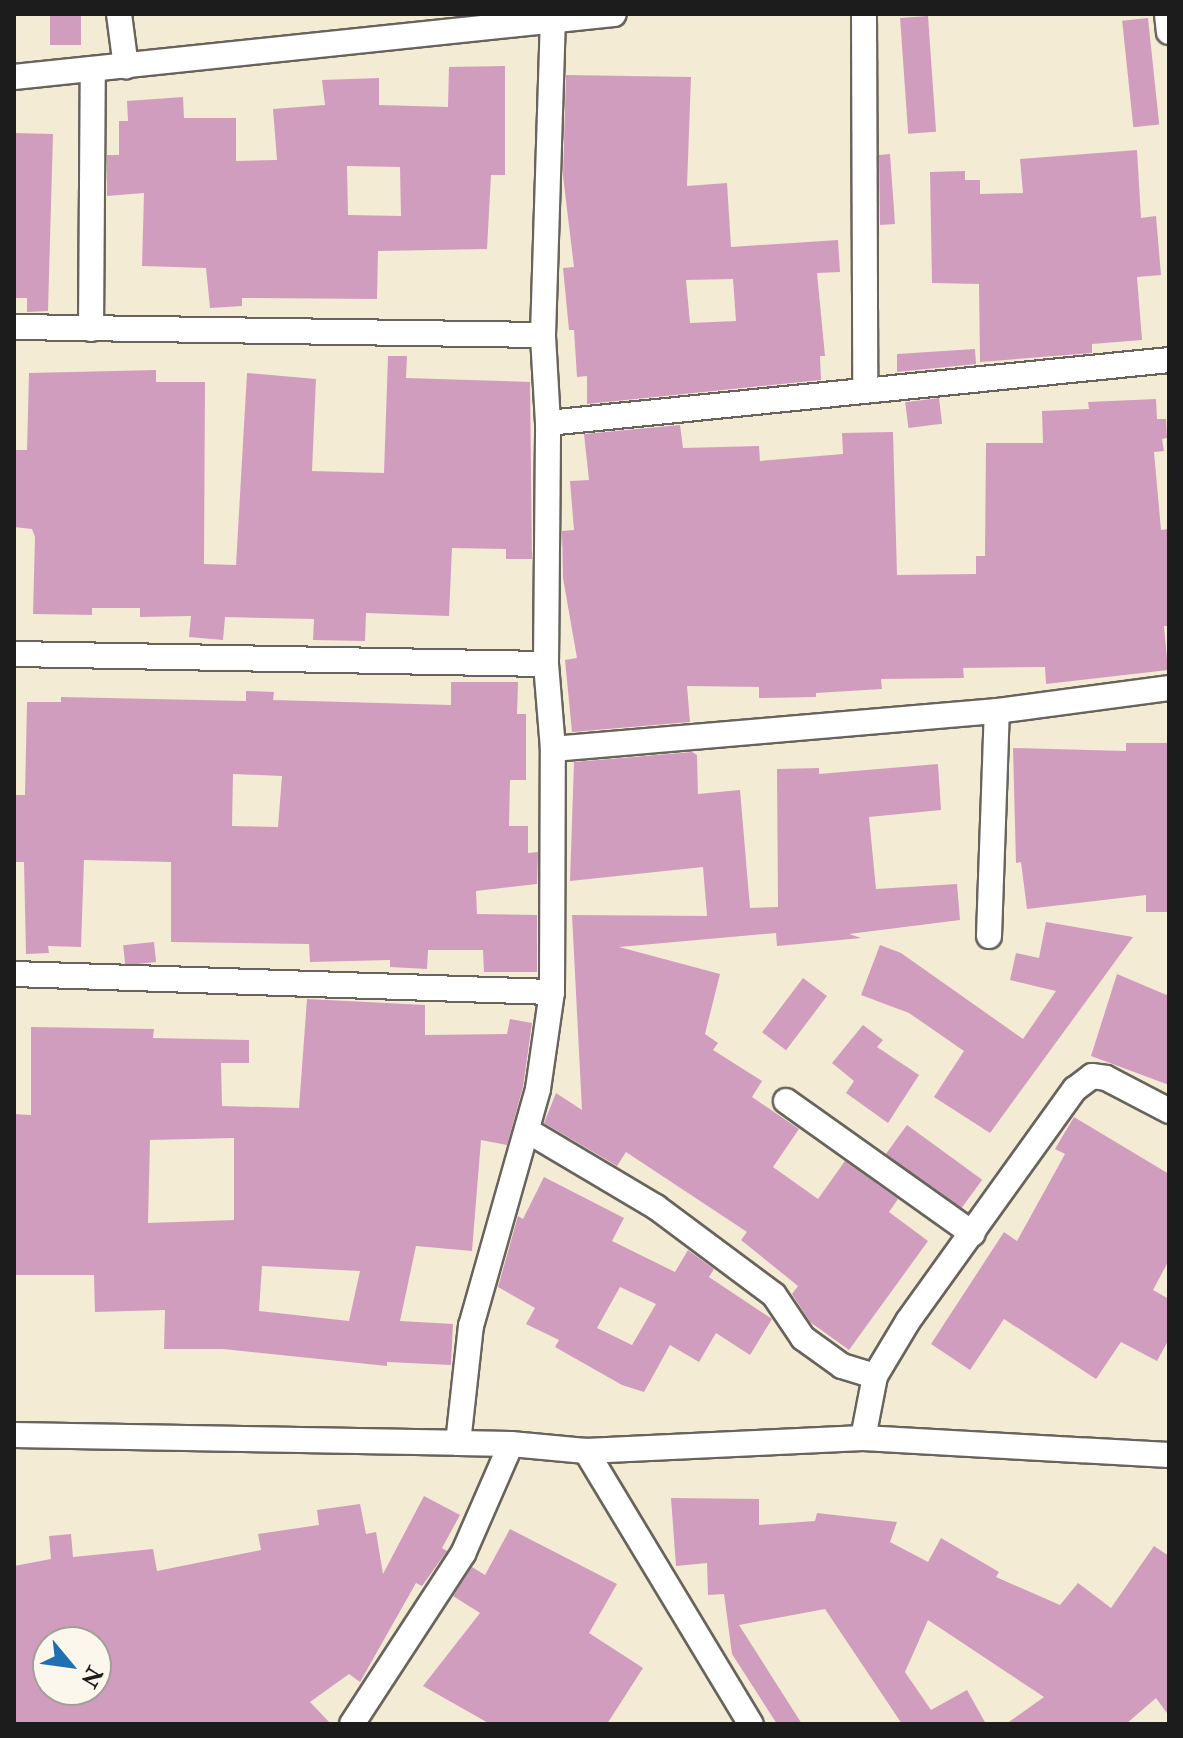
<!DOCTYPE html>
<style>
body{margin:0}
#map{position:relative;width:1183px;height:1738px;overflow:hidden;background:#f4ebd5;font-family:"IM FELL Double Pica",serif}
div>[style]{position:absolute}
.building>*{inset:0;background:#d19dbf;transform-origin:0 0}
.roads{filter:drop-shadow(2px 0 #68645d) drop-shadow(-2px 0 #68645d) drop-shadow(0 2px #68645d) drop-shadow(0 -2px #68645d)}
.minor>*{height:24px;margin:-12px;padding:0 12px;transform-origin:12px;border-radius:12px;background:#fff}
span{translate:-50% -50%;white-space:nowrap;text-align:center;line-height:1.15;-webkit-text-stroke:8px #fbf7ec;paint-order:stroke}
.frame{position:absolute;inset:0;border:16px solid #1c1c1c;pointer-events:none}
.north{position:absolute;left:32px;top:1626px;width:80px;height:80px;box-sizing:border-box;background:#fbf7ec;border:2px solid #a29f99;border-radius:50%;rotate:119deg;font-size:22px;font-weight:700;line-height:32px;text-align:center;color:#1c1c1c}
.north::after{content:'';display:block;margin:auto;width:28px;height:36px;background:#1f6fb2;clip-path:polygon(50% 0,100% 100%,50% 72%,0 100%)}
</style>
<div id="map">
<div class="building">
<div style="left:50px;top:14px;width:31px;height:31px"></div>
<div style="left:928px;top:16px;width:116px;height:28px;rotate:86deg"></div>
<div style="left:1148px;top:18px;width:107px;height:26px;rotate:84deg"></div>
<div style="clip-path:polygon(evenodd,505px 66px,505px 175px,491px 175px,487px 249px,378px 251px,377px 299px,242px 298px,242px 306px,210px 308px,206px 268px,142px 266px,144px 193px,107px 196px,107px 155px,119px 155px,119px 121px,128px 121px,127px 101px,183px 97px,184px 118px,236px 118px,236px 161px,277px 160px,273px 109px,325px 105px,322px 80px,379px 78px,379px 105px,448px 107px,449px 67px,505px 66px,347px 166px,400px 167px,401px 216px,348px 215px,347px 166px)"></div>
<div style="clip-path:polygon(evenodd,566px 75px,691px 77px,687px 186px,727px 183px,731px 247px,838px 240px,840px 272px,817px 273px,825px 356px,820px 356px,821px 380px,587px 404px,587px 376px,577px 377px,574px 330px,569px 330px,563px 268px,574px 267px,563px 176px,566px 75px,733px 279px,736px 321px,690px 323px,686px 280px,733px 279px)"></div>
<div style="clip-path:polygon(14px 133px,53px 134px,48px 311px,27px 312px,27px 298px,14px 298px)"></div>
<div style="clip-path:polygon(1137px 150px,1141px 218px,1156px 216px,1161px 275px,1137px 277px,1142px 340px,1092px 344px,1092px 353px,980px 362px,979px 284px,932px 283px,930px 172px,965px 171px,965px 180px,980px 180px,980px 194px,1023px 193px,1020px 159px)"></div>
<div style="clip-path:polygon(890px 154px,895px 224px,880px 225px,879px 155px)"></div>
<div style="clip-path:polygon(975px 349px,976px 364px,897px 372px,897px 354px)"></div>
<div style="clip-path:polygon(388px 356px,407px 356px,406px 378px,530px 382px,532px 559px,506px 559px,506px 549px,452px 548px,449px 616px,366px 613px,365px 641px,313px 640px,314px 619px,225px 617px,223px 640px,189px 637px,191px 616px,140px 617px,140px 608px,92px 608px,92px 615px,33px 614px,35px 537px,32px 529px,14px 527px,14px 450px,27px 450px,29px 373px,156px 370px,156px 382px,205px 382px,204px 564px,236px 565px,247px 373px,316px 379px,312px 471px,384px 473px)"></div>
<div style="left:939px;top:398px;width:26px;height:34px;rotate:83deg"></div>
<div style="clip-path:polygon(1156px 399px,1157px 419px,1166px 419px,1167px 438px,1162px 439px,1164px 451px,1154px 452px,1161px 530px,1169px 529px,1169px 626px,1164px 626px,1168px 670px,1046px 684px,1045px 667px,963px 668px,964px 678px,881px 679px,882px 689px,816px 693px,816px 697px,759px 698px,759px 687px,687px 686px,690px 722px,572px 732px,565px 660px,577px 658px,563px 578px,562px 531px,574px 530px,570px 481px,589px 480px,584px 434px,680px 425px,683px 448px,759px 446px,760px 461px,843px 454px,842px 433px,893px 432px,897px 575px,976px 574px,976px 556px,985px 556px,986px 443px,1043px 443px,1042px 411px,1089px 409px,1088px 402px)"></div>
<div style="clip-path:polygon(evenodd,451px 682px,518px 682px,517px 714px,526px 714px,526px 780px,510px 780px,509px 826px,528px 826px,528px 853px,538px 852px,537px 884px,476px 891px,477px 914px,537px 915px,537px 972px,484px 972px,483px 950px,428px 950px,427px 969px,390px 967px,390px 960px,310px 962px,309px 944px,171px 942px,171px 862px,84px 860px,81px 947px,48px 946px,49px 953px,26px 954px,24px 862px,14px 862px,14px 795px,25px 795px,27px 702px,61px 702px,61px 697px,246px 701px,246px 691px,274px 692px,273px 700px,451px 705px,451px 682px,233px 774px,282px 776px,278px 827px,232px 826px,233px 774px)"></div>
<div style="clip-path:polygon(1126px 743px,1169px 743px,1169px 912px,1146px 912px,1146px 895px,1027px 909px,1021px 862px,1016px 863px,1013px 748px,1126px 751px)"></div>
<div style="clip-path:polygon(692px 752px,697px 755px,698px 794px,740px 790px,750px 908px,778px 907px,777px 769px,819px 768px,819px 774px,938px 764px,941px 810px,869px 817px,876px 889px,957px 884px,960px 920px,849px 934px,861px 938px,777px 946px,776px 933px,619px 947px,720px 974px,705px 1034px,718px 1043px,713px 1050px,762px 1081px,752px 1097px,799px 1129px,773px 1167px,818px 1199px,845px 1161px,898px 1199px,889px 1212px,928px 1241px,849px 1350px,810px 1322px,792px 1294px,798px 1286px,741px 1240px,747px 1232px,626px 1152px,617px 1166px,544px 1123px,556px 1093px,582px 1110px,572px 915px,707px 916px,703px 867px,570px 881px,574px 762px)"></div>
<div style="clip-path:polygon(1046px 922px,1133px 937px,990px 1133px,934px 1097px,964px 1051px,909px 1013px,861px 995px,880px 945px,901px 953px,1023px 1039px,1056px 991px,1010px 980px,1016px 953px,1039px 958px)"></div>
<div style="left:154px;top:942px;width:20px;height:31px;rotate:84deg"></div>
<div style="clip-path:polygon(1117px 974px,1169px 996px,1169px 1085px,1091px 1056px)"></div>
<div style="left:803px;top:978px;width:30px;height:68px;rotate:37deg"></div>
<div style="clip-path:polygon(evenodd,307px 999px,425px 1005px,425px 1035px,507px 1034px,510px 1019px,532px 1023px,523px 1087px,507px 1145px,481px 1140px,472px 1251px,416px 1246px,400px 1321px,453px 1324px,451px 1365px,387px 1362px,387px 1366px,223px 1349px,164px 1349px,165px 1310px,95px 1312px,94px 1275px,14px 1275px,14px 1114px,31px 1115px,31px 1027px,154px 1029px,153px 1038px,249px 1040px,249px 1063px,221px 1063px,222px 1106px,299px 1108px,307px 999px,234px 1138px,234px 1220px,148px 1223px,150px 1140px,234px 1138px,307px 999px,262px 1266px,360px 1271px,349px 1321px,259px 1311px,262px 1266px)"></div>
<div style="clip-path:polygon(863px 1025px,883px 1040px,877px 1047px,919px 1075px,888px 1123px,846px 1093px,854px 1081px,832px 1063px)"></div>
<div style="clip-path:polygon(1074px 1117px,1169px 1174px,1169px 1260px,1153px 1290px,1169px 1299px,1169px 1339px,1157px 1361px,1121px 1342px,1096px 1379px,1004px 1319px,970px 1370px,931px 1344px,1004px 1232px,1017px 1241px,1065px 1154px,1055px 1149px)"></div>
<div style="left:907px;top:1125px;width:93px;height:36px;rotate:36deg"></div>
<div style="clip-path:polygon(evenodd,544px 1177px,624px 1218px,612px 1241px,675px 1272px,688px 1250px,714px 1269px,709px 1277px,772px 1319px,750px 1355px,716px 1333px,699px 1362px,670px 1345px,644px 1392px,622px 1385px,555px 1347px,559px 1340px,526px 1324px,535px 1308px,498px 1287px,518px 1216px,523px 1219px,544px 1177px,620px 1287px,656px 1304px,632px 1345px,597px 1328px,620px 1287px)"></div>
<div style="clip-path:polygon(evenodd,424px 1496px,460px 1515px,442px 1548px,447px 1551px,422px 1586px,416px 1583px,360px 1682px,349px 1674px,310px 1702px,331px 1724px,14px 1724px,14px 1566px,51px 1559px,49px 1536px,71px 1534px,73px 1557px,153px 1549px,157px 1571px,261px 1550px,258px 1534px,319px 1525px,317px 1510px,360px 1504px,366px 1534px,376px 1532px,383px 1574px,424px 1496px,48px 1642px,96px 1642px,96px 1690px,48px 1690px,48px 1642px)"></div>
<div style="clip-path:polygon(671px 1498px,759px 1499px,759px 1525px,815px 1521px,817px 1513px,897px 1522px,890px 1542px,928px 1562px,941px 1538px,999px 1572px,996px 1577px,1060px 1605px,1078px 1583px,1111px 1608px,1154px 1546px,1169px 1556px,1169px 1716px,1156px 1698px,1126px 1724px,1006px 1724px,1044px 1697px,928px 1620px,905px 1672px,931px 1710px,967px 1690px,986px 1724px,902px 1724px,825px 1609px,739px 1625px,802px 1724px,777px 1724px,732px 1654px,724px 1594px,708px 1595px,707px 1563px,676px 1566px)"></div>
<div style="clip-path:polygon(510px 1529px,617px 1584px,589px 1633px,643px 1668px,607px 1724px,490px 1724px,423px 1686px,480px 1613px,453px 1596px,472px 1567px,485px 1575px)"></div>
</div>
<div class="roads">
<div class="minor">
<div style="left:119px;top:14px;width:53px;rotate:82.5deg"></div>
<div style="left:864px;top:14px;width:375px;rotate:89.8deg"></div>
<div style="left:1167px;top:14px;width:18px;rotate:84deg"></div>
<div style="left:14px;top:77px;width:603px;rotate:-5.99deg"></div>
<div style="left:14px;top:327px;width:529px;rotate:0.87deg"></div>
<div style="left:91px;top:329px;width:259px;rotate:-89.6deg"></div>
<div style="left:548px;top:423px;width:624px;rotate:-5.79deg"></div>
<div style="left:14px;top:654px;width:532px;rotate:1.08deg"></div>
<div style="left:553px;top:749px;width:446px;rotate:-4.9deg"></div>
<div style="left:997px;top:711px;width:174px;rotate:-7.6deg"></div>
<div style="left:989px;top:936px;width:225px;rotate:-88deg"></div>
<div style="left:14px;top:974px;width:538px;rotate:1.92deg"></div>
<div style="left:786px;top:1101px;width:229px;rotate:35.4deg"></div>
<div style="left:528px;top:1131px;width:149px;rotate:30.7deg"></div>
<div style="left:656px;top:1207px;width:147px;rotate:36.7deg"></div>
<div style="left:774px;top:1295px;width:52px;rotate:56deg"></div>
<div style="left:803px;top:1338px;width:48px;rotate:35.7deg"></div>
<div style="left:842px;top:1366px;width:34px;rotate:17deg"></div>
<div style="left:14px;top:1435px;width:444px;rotate:1deg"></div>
<div style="left:863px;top:1438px;width:63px;rotate:-79deg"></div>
<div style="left:875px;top:1376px;width:64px;rotate:-59deg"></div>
<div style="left:908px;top:1321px;width:286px;rotate:-54.3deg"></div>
<div style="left:1075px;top:1089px;width:21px;rotate:-37deg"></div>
<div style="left:1092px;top:1076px;width:14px;rotate:8deg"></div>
<div style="left:1106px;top:1078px;width:71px;rotate:27.6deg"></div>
<div style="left:511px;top:1444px;width:53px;rotate:-178.9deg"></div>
<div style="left:458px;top:1443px;width:118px;rotate:-83.7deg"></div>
<div style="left:471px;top:1326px;width:246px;rotate:-74.2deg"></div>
<div style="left:538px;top:1089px;width:98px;rotate:-81.8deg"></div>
<div style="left:552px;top:992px;width:243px;rotate:-89.8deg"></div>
<div style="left:553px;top:749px;width:85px;rotate:-94.7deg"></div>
<div style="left:546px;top:664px;width:241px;rotate:-89.5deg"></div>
<div style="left:548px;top:423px;width:88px;rotate:-93.3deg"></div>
<div style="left:543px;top:335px;width:313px;rotate:-88.2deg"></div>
<div style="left:586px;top:1451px;width:319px;rotate:58.9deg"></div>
<div style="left:352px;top:1724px;width:203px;rotate:-56.9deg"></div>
<div style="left:463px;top:1554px;width:120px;rotate:-66.4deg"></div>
<div style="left:511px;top:1444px;width:75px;rotate:5.3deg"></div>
<div style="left:586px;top:1451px;width:277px;rotate:-2.7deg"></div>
<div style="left:863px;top:1438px;width:306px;rotate:3.2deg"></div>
</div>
</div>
<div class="frame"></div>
<div class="north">N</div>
</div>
